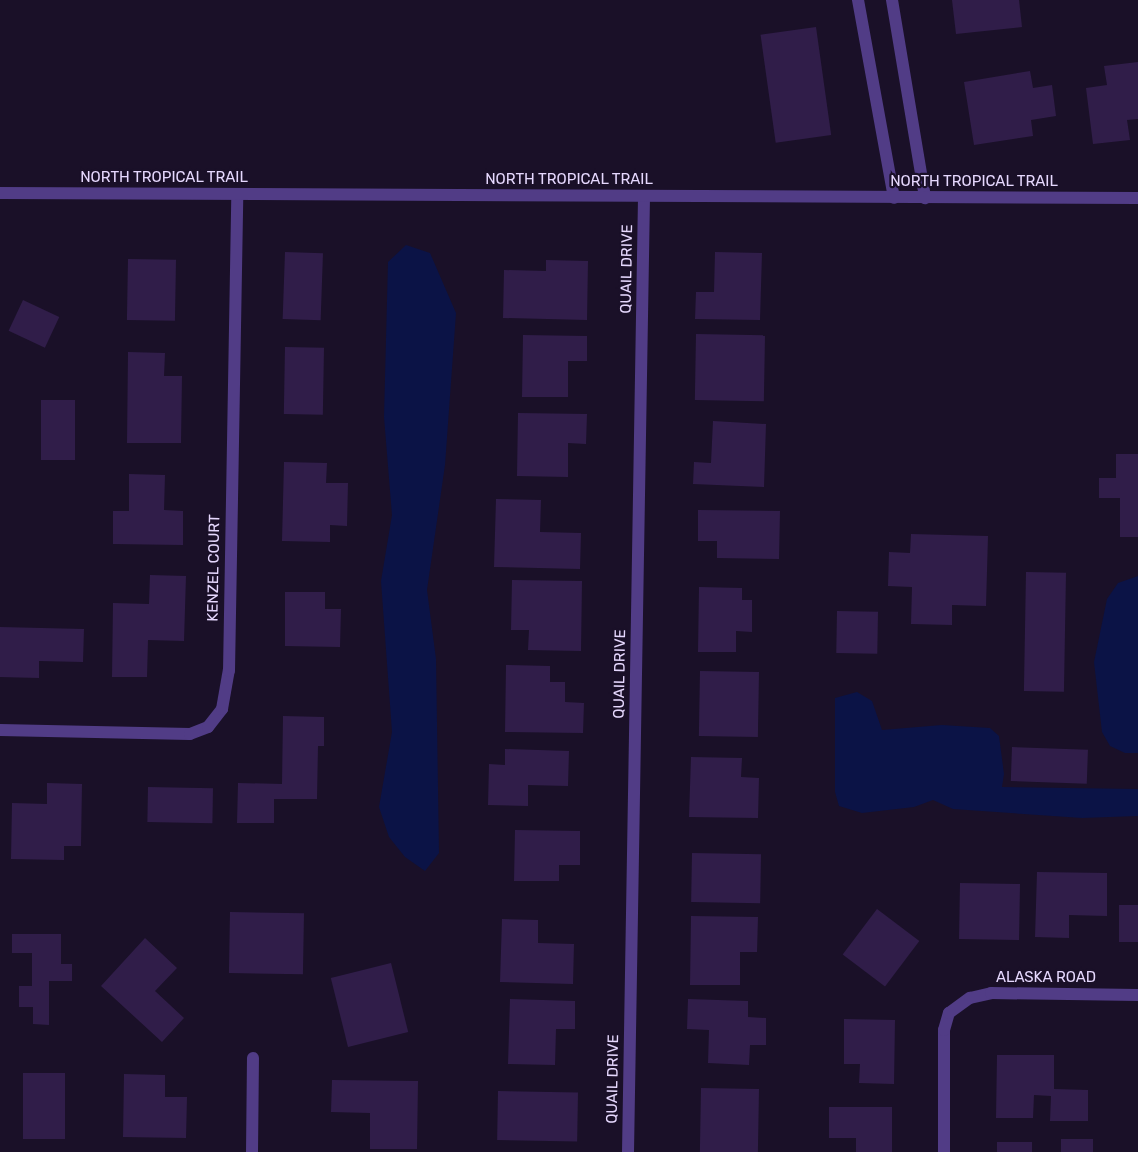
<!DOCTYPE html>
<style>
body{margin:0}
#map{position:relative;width:1138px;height:1152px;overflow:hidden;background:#1a1028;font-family:Rubik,sans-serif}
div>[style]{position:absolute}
.water>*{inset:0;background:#0b1346}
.building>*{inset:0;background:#301d49;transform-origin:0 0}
.minor>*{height:12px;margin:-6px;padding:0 6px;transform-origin:6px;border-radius:6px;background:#513c86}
.tertiary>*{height:12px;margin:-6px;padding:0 6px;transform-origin:6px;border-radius:6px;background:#513c86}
span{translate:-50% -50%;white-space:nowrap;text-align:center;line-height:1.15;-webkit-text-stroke:4.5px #1a1028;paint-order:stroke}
.street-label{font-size:15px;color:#e6d8fe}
</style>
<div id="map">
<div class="water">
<div style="clip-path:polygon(406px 245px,430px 253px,456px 313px,445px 465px,427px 590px,436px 659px,439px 853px,425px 871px,405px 857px,389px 837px,379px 807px,392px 732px,381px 581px,392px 515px,384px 417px,388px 262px)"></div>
<div style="clip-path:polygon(1138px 576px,1138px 753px,1125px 753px,1110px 746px,1102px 732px,1094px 662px,1107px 599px,1118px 583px)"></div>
<div style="clip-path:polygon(857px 692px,872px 701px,882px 730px,942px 725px,990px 728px,999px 736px,1004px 774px,1002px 787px,1138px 789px,1138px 816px,1082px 818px,953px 809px,933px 800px,914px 807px,862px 813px,839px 806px,835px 792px,835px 698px)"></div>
</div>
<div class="building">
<div style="clip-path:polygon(952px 0,1019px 0,1022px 27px,956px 34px)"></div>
<div style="left:816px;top:27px;width:109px;height:56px;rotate:82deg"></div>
<div style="clip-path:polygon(1138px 62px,1138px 119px,1127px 120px,1130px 140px,1093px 144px,1086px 88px,1107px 85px,1104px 66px)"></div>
<div style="clip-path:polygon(1030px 71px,1033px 88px,1052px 85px,1056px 116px,1031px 120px,1033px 136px,974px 145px,964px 82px)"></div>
<div style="left:285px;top:252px;width:38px;height:67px;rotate:2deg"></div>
<div style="clip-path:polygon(715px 252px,762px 253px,760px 320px,695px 319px,696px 292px,714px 292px)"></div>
<div style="left:128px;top:259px;width:48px;height:61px;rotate:1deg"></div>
<div style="clip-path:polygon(546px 260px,588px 261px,587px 320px,503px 318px,504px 270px,546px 271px)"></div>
<div style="left:23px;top:300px;width:40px;height:34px;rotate:25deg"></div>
<div style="left:696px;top:334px;width:69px;height:66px;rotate:1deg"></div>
<div style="clip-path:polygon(523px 335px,587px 336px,587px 361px,568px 361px,568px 397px,522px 397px)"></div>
<div style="left:285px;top:347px;width:39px;height:67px;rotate:1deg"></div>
<div style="clip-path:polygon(128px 352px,165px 353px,164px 376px,182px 376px,181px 443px,127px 443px)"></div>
<div style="left:41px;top:400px;width:34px;height:60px"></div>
<div style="clip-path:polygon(518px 413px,587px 414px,586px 444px,568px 443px,568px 477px,517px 476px)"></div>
<div style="clip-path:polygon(713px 421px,766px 424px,764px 487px,693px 484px,694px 462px,711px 463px)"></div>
<div style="clip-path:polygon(1116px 454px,1138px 454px,1138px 537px,1120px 537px,1120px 498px,1099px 498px,1099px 478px,1116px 478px)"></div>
<div style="clip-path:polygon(284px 462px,327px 463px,326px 483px,348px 483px,347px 526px,330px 525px,330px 542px,282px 541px)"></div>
<div style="clip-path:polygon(129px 474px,165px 475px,164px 510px,183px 511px,183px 545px,113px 544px,113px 511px,129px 511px)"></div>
<div style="clip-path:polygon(496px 499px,541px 500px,540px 532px,581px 533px,580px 569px,494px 567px)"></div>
<div style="clip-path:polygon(698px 510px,780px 511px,779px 559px,717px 558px,717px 541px,698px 541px)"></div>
<div style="clip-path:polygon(911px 534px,988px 536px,986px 606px,952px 605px,952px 625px,911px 624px,912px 587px,888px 586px,889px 552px,910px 553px)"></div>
<div style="left:1026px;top:572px;width:40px;height:119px;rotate:1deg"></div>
<div style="clip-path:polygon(150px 575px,186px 576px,184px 641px,148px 640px,147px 677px,112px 677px,113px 603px,149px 604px)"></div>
<div style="clip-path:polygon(512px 580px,582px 581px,581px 651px,528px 650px,529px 630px,511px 630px)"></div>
<div style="clip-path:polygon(699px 587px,742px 588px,742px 600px,752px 600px,752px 632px,736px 631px,736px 652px,698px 652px)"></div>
<div style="clip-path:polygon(285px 592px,325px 592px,325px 609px,341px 609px,340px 647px,285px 646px)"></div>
<div style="left:837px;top:611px;width:41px;height:42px;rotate:1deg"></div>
<div style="clip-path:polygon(0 627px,84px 629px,83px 662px,39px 661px,39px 678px,0 677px)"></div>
<div style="clip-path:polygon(506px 665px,550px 666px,550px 682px,565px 682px,565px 702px,584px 703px,583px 733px,505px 732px)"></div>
<div style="left:700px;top:671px;width:59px;height:65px;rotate:1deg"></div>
<div style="clip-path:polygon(283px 716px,324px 717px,324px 746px,318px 746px,317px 799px,274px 799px,274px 823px,237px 823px,238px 783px,282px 784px)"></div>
<div style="left:1012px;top:747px;width:76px;height:34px;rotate:2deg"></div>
<div style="clip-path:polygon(505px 749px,569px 751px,568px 786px,528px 785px,528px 806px,488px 805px,489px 764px,505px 765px)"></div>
<div style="clip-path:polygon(691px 757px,742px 758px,741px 777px,759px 778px,758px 818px,689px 817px)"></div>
<div style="clip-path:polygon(47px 783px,82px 784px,81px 846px,64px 846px,64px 860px,11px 859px,12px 803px,47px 804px)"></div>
<div style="left:148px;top:787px;width:65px;height:35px;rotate:1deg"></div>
<div style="clip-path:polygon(515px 830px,580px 831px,580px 865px,559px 865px,559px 881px,514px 881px)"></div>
<div style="left:692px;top:853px;width:69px;height:49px;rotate:1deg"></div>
<div style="clip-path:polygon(1037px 872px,1107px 873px,1107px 916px,1069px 915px,1069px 938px,1035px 937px)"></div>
<div style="left:960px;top:883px;width:60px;height:56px;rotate:1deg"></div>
<div style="left:1119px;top:905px;width:19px;height:37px"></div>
<div style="left:877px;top:909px;width:53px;height:57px;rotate:37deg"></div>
<div style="left:230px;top:912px;width:74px;height:61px;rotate:1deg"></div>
<div style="clip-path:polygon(691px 916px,758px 917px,757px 952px,740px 952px,740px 985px,690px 985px)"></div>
<div style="clip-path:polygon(502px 919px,538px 920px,538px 943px,574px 944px,573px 984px,500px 982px)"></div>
<div style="clip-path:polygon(12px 934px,61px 934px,61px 964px,72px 964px,72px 981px,49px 981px,49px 1025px,33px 1024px,33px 1007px,19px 1007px,19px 986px,32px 986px,32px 953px,12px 953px)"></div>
<div style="clip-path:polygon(145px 938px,177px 968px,155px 991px,184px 1018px,162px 1042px,101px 986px)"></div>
<div style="left:391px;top:963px;width:71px;height:62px;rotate:76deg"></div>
<div style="clip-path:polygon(510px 999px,575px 1001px,575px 1029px,556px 1029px,555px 1065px,508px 1064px)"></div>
<div style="clip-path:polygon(688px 999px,748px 1001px,748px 1017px,766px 1018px,766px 1045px,750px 1045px,749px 1065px,708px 1063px,709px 1030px,687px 1029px)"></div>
<div style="clip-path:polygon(844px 1019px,895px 1020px,894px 1084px,859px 1083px,860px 1064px,844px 1064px)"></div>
<div style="clip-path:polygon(997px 1055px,1054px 1055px,1054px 1089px,1088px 1090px,1088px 1121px,1050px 1121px,1051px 1096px,1034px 1095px,1033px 1118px,996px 1118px)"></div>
<div style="left:23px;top:1073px;width:42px;height:66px"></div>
<div style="clip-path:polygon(124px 1074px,165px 1075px,165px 1097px,187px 1097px,186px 1138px,123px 1137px)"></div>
<div style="clip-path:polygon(332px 1080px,418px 1081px,417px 1149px,370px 1149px,370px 1113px,331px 1112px)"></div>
<div style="left:701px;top:1088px;width:58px;height:64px;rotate:1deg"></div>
<div style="left:498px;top:1091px;width:80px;height:49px;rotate:1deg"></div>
<div style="clip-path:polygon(829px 1107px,892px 1107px,892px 1152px,856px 1152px,856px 1138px,829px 1138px)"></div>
<div style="left:1061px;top:1139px;width:32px;height:13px"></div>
<div style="left:997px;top:1142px;width:35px;height:10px"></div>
</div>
<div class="minor">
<div style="left:858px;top:0;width:201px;rotate:79.7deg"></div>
<div style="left:892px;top:0;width:201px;rotate:80.5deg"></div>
<div style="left:0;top:730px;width:190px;rotate:1.2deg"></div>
<div style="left:190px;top:734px;width:19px;rotate:-21deg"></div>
<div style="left:208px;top:727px;width:23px;rotate:-52deg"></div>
<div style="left:222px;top:709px;width:39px;rotate:-80deg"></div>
<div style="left:229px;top:671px;width:476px;rotate:-89deg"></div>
<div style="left:252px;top:1152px;width:94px;rotate:-89.4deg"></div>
<div style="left:628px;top:1152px;width:955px;rotate:-89.04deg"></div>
<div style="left:944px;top:1152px;width:122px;rotate:-90deg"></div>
<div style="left:944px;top:1030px;width:18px;rotate:-74deg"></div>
<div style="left:949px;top:1013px;width:26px;rotate:-36deg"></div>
<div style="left:970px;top:998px;width:22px;rotate:-13deg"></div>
<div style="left:991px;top:993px;width:147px;rotate:0.8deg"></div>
</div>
<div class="tertiary">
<div style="left:0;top:193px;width:1138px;rotate:0.25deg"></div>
</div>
<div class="street-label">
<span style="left:164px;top:178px">NORTH TROPICAL TRAIL</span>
<span style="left:569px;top:180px">NORTH TROPICAL TRAIL</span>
<span style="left:974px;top:182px">NORTH TROPICAL TRAIL</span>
<span style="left:627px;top:269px;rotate:-89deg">QUAIL DRIVE</span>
<span style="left:214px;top:568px;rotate:-89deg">KENZEL COURT</span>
<span style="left:620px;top:674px;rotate:-89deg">QUAIL DRIVE</span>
<span style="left:1046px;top:978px">ALASKA ROAD</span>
<span style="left:613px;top:1079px;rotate:-89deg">QUAIL DRIVE</span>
</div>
</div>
